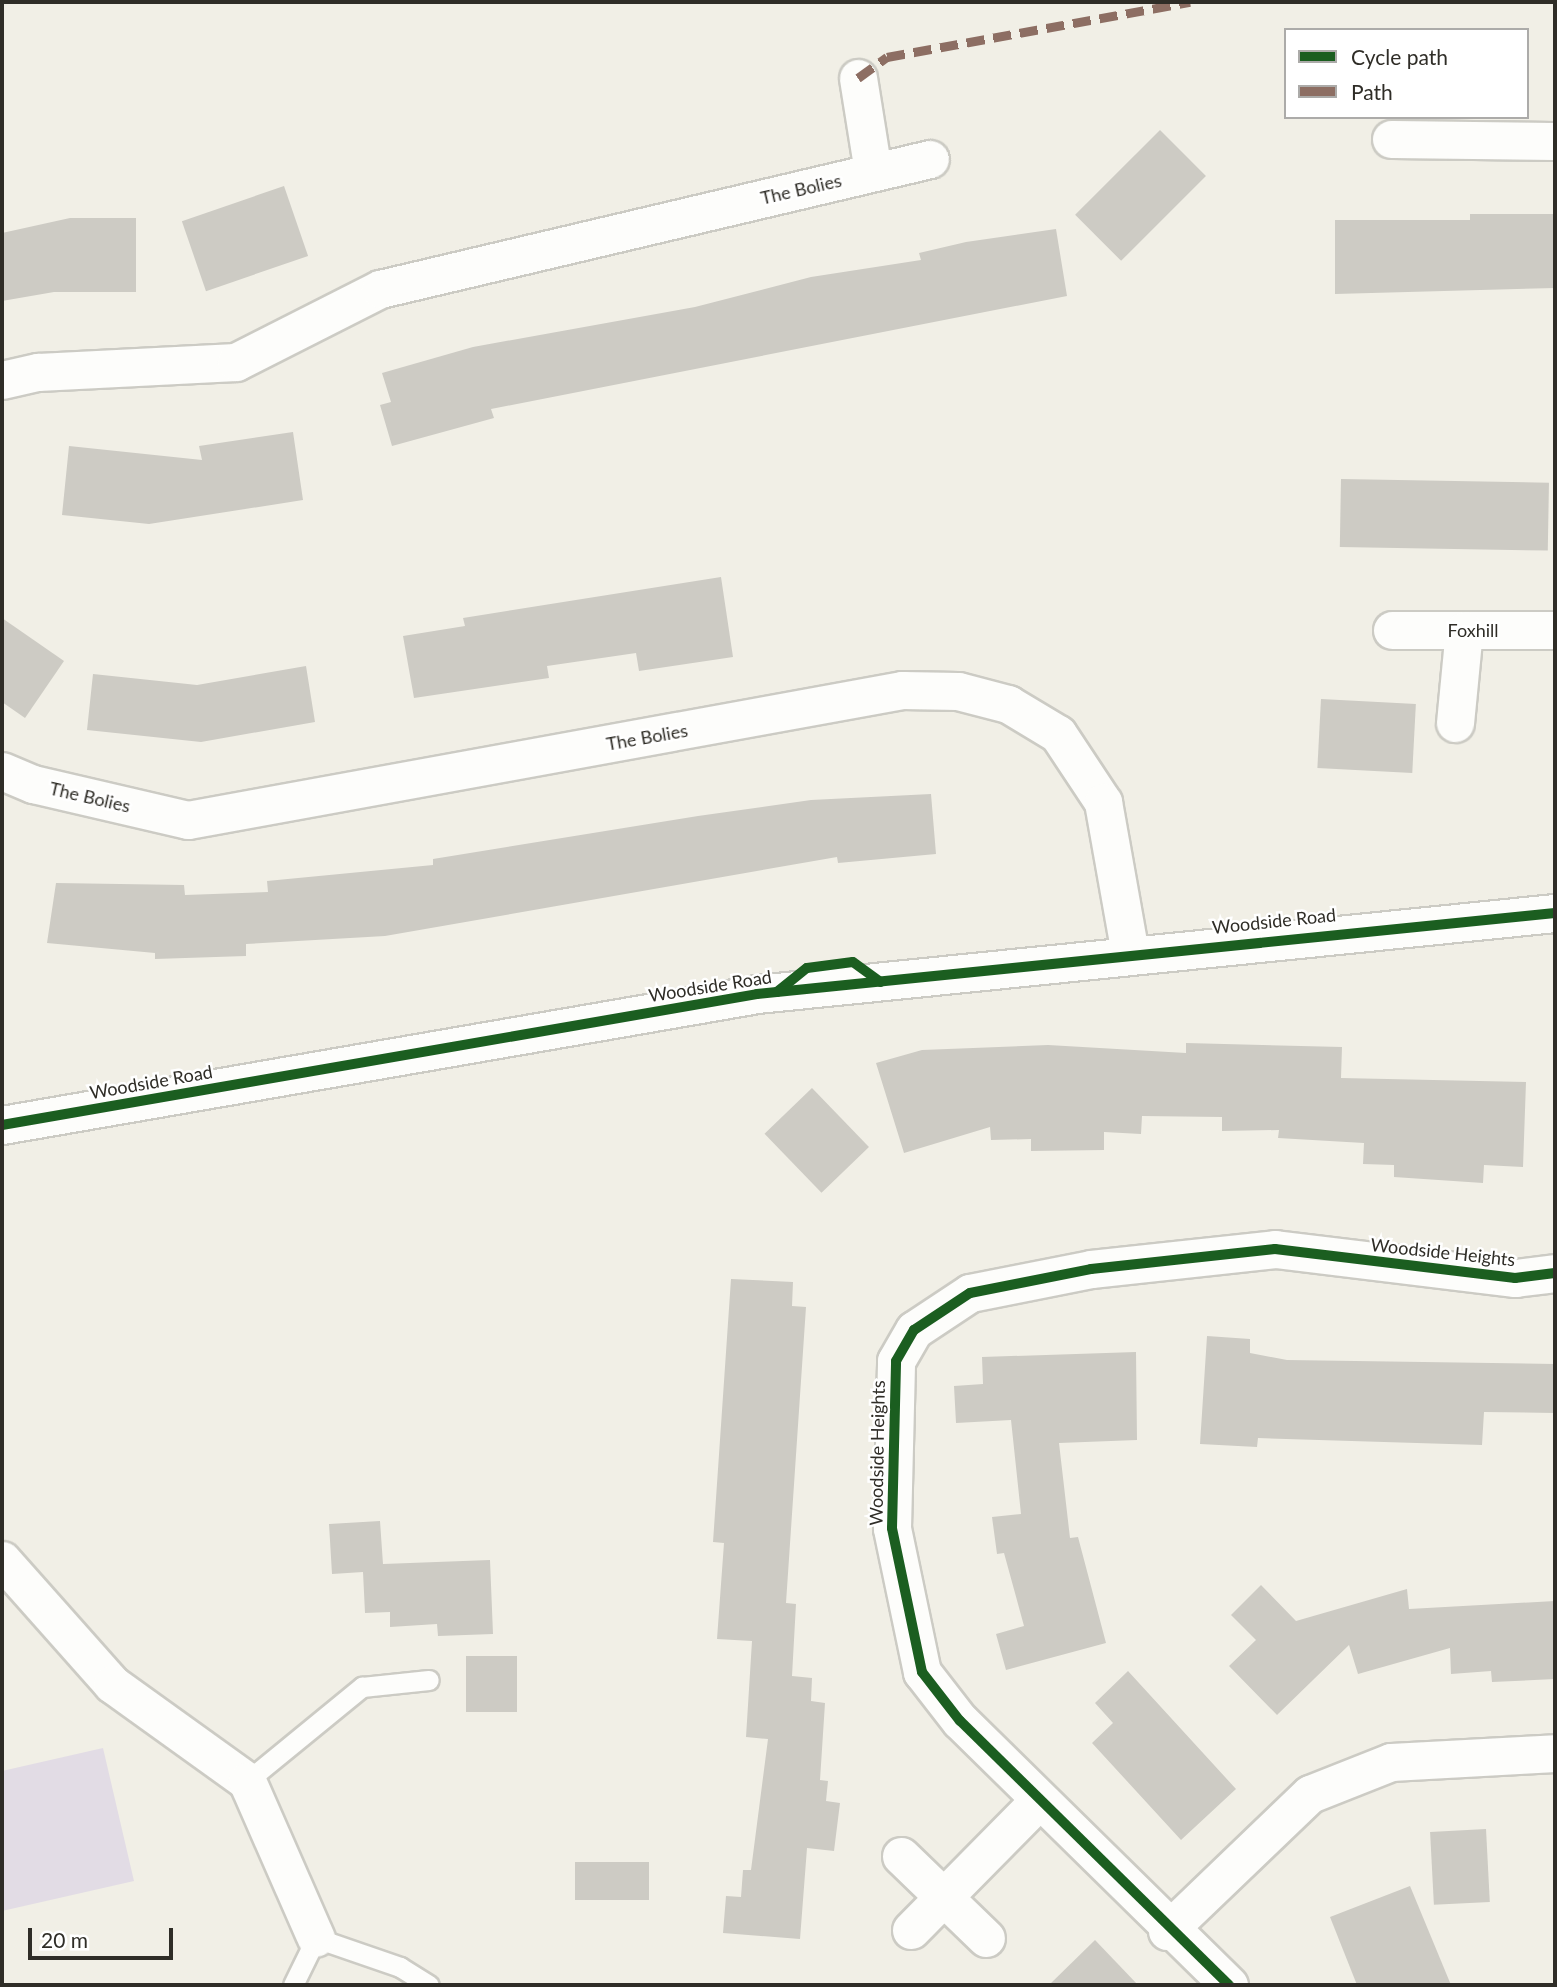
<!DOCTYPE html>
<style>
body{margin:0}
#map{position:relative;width:1557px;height:1987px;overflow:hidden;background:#f1efe6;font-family:Lato,sans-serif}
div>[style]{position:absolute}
.green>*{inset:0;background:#e2dce5}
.building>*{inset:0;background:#cdcbc4;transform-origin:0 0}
.roads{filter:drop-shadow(2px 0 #cccbc4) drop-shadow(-2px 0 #cccbc4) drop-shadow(0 2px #cccbc4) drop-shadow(0 -2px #cccbc4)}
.service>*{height:19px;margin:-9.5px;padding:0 9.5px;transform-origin:9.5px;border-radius:9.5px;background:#fdfdfb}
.minor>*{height:37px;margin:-18.5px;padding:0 18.5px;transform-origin:18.5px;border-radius:18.5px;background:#fdfdfb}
.quiet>*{height:9px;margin-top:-4.5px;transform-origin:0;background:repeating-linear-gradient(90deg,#8d6e63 0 18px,transparent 0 27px)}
.cycleway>*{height:10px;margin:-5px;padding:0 5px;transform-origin:5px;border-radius:5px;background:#1b5e20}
span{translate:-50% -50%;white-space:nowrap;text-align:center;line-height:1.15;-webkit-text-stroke:5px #fff;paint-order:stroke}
.street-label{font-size:18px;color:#2f2d27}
.frame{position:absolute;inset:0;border:4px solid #2f2d27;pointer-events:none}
.legend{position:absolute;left:1284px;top:28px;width:245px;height:91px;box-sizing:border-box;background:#fff;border:2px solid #acaba9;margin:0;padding:9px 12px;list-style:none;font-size:21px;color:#2f2d27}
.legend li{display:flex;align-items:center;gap:14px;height:35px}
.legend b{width:35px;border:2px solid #acaba9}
.scale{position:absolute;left:28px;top:1928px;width:145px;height:32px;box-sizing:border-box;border:4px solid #2f2d27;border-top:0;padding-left:9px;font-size:21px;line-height:24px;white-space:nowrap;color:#2f2d27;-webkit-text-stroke:5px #fff;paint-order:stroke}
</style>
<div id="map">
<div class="green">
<div style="clip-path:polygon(103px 1748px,134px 1881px,2px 1911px,2px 1771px)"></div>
</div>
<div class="building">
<div style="left:1160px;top:130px;width:65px;height:120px;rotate:45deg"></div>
<div style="left:284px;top:186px;width:74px;height:108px;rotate:71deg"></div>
<div style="clip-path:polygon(1470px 214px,1555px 214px,1555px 288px,1335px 294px,1335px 220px,1470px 220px)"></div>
<div style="clip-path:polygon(70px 218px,136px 218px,136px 292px,54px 292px,2px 301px,2px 233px)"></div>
<div style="clip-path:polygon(1056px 229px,1067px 296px,491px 409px,494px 418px,392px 446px,380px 405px,391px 402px,382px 373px,473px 347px,695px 307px,811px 277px,921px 260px,919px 253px,966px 242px)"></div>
<div style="clip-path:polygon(293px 432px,303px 500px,149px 524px,62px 515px,69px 446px,202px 460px,199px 446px)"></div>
<div style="left:1341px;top:479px;width:208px;height:68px;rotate:1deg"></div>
<div style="clip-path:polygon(721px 577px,733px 657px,639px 671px,636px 653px,547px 666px,549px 678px,414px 698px,403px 636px,465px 626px,463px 618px)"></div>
<div style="clip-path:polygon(2px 618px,64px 661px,25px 718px,2px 702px)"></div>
<div style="clip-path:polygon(306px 666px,315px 722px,201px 742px,87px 730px,93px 674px,197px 685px)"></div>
<div style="left:1321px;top:699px;width:95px;height:69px;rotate:3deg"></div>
<div style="clip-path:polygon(931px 794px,936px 854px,838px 863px,837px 857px,385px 936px,246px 944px,246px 956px,155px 959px,155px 953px,47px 943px,56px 883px,184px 885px,185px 895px,268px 892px,267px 881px,433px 865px,433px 859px,698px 816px,811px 800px)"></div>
<div style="clip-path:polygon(1186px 1043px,1342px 1047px,1341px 1078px,1526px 1082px,1523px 1167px,1484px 1165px,1483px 1183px,1394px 1177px,1394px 1165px,1363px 1164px,1364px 1143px,1278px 1138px,1279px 1130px,1222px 1131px,1222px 1117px,1142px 1116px,1141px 1134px,1104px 1132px,1104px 1150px,1031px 1151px,1031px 1139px,991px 1140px,990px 1127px,904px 1153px,876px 1063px,922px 1050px,1048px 1045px,1186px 1053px)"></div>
<div style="left:812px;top:1088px;width:82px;height:66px;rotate:46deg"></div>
<div style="clip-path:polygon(731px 1279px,793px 1282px,792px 1306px,806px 1307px,786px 1603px,796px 1604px,792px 1676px,812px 1678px,811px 1701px,825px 1703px,820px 1780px,828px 1781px,826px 1801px,840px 1803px,834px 1851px,807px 1848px,800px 1939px,723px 1933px,726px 1896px,741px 1897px,743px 1870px,751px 1870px,768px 1739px,746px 1737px,752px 1641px,717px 1639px,724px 1543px,713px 1542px)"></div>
<div style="clip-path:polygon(1207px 1336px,1250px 1339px,1250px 1353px,1287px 1360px,1555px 1364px,1555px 1413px,1484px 1412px,1482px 1445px,1258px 1438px,1257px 1447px,1200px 1444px)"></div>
<div style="clip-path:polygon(1136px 1352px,1137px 1440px,1059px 1443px,1070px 1538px,1078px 1537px,1106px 1643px,1006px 1670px,996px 1634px,1024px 1626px,1004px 1553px,997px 1554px,992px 1517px,1021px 1514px,1011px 1420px,956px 1423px,954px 1386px,983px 1384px,982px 1357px)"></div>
<div style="clip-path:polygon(380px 1521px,383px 1564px,490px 1560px,493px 1634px,438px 1636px,437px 1624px,390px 1627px,390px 1612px,365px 1613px,363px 1572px,332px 1574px,329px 1524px)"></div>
<div style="clip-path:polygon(1261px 1585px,1296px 1621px,1407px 1589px,1409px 1609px,1555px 1601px,1555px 1679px,1492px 1682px,1491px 1671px,1451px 1674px,1450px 1648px,1358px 1674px,1349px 1645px,1277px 1715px,1229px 1666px,1256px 1640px,1231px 1615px)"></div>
<div style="left:466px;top:1656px;width:51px;height:56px"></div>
<div style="clip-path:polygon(1128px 1671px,1236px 1789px,1181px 1840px,1092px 1743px,1113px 1723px,1095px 1703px)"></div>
<div style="left:1486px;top:1829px;width:73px;height:56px;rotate:87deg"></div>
<div style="left:649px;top:1862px;width:38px;height:74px;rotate:90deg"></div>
<div style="clip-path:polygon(1410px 1886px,1451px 1985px,1357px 1985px,1330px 1917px)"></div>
<div style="clip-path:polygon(1095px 1940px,1138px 1985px,1049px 1985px)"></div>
</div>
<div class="roads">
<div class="service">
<div style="left:247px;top:1781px;width:149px;rotate:-39.3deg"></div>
<div style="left:362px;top:1687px;width:67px;rotate:-6deg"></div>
<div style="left:293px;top:1985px;width:52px;rotate:-63.9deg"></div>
<div style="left:316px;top:1938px;width:89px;rotate:19deg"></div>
<div style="left:400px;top:1967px;width:34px;rotate:32deg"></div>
</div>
<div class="minor">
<div style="left:858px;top:78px;width:95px;rotate:80.9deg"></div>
<div style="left:1391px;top:139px;width:164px;rotate:0.7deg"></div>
<div style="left:2px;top:380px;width:37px;rotate:-13deg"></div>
<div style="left:38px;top:372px;width:198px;rotate:-2.9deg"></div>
<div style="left:236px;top:362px;width:161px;rotate:-26.9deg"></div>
<div style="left:380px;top:289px;width:565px;rotate:-13.3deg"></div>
<div style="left:1392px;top:630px;width:163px"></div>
<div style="left:1455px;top:723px;width:93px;rotate:-84.5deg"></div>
<div style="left:2px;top:771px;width:34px;rotate:23deg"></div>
<div style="left:33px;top:784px;width:159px;rotate:13.1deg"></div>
<div style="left:188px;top:820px;width:726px;rotate:-10.32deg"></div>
<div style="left:902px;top:690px;width:56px;rotate:1deg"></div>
<div style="left:958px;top:691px;width:52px;rotate:14.6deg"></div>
<div style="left:1008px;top:704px;width:58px;rotate:31deg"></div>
<div style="left:1058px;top:734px;width:82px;rotate:56.5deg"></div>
<div style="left:1103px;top:802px;width:153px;rotate:79.9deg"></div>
<div style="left:2px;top:1125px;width:766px;rotate:-9.84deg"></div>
<div style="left:757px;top:994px;width:802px;rotate:-5.8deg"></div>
<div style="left:2px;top:1560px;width:166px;rotate:48.4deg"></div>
<div style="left:112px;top:1684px;width:166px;rotate:35.7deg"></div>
<div style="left:247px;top:1781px;width:171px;rotate:66.3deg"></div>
<div style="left:901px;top:1856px;width:118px;rotate:44deg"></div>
<div style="left:911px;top:1930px;width:182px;rotate:-45.4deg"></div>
<div style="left:1167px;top:1931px;width:198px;rotate:-43.8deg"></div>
<div style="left:1310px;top:1794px;width:87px;rotate:-21.6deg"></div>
<div style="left:1391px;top:1762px;width:164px;rotate:-3.1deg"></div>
<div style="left:1229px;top:1985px;width:377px;rotate:-135.5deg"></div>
<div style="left:960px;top:1721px;width:62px;rotate:-127.8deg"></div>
<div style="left:922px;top:1672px;width:147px;rotate:-101.8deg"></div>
<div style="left:892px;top:1528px;width:167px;rotate:-88.6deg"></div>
<div style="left:896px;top:1361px;width:36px;rotate:-60deg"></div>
<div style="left:914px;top:1330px;width:67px;rotate:-33.5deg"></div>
<div style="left:970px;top:1293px;width:123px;rotate:-11.2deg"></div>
<div style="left:1091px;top:1269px;width:185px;rotate:-6.2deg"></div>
<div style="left:1275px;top:1249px;width:242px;rotate:6.9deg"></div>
<div style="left:1515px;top:1278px;width:40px;rotate:-7.1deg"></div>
</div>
</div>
<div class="quiet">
<div style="left:858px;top:78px;width:36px;rotate:-36deg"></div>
<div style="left:887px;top:57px;width:308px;rotate:-10.3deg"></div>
</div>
<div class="cycleway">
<div style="left:777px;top:992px;width:38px;rotate:-39deg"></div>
<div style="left:807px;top:968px;width:46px;rotate:-7.4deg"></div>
<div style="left:853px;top:962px;width:34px;rotate:36deg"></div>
<div style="left:2px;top:1125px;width:766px;rotate:-9.84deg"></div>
<div style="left:757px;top:994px;width:802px;rotate:-5.8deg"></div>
<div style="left:1229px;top:1985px;width:377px;rotate:-135.5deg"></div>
<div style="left:960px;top:1721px;width:62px;rotate:-127.8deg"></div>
<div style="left:922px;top:1672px;width:147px;rotate:-101.8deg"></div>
<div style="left:892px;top:1528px;width:167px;rotate:-88.6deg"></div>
<div style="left:896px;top:1361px;width:36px;rotate:-60deg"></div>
<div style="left:914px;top:1330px;width:67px;rotate:-33.5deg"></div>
<div style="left:970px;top:1293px;width:123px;rotate:-11.2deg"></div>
<div style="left:1091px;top:1269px;width:185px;rotate:-6.2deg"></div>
<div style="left:1275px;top:1249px;width:242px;rotate:6.9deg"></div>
<div style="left:1515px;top:1278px;width:40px;rotate:-7.1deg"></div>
</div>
<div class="street-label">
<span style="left:801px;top:189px;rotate:-13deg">The Bolies</span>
<span style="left:1473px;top:630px">Foxhill</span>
<span style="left:647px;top:737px;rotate:-10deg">The Bolies</span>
<span style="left:90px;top:797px;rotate:13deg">The Bolies</span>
<span style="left:1274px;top:921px;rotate:-6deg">Woodside Road</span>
<span style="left:710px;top:986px;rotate:-9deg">Woodside Road</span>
<span style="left:151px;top:1082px;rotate:-10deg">Woodside Road</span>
<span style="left:1443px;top:1252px;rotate:6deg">Woodside Heights</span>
<span style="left:877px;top:1453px;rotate:-89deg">Woodside Heights</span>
</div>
<div class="frame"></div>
<ul class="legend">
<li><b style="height:9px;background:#1b5e20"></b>Cycle path</li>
<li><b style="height:9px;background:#8d6e63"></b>Path</li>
</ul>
<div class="scale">20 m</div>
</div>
